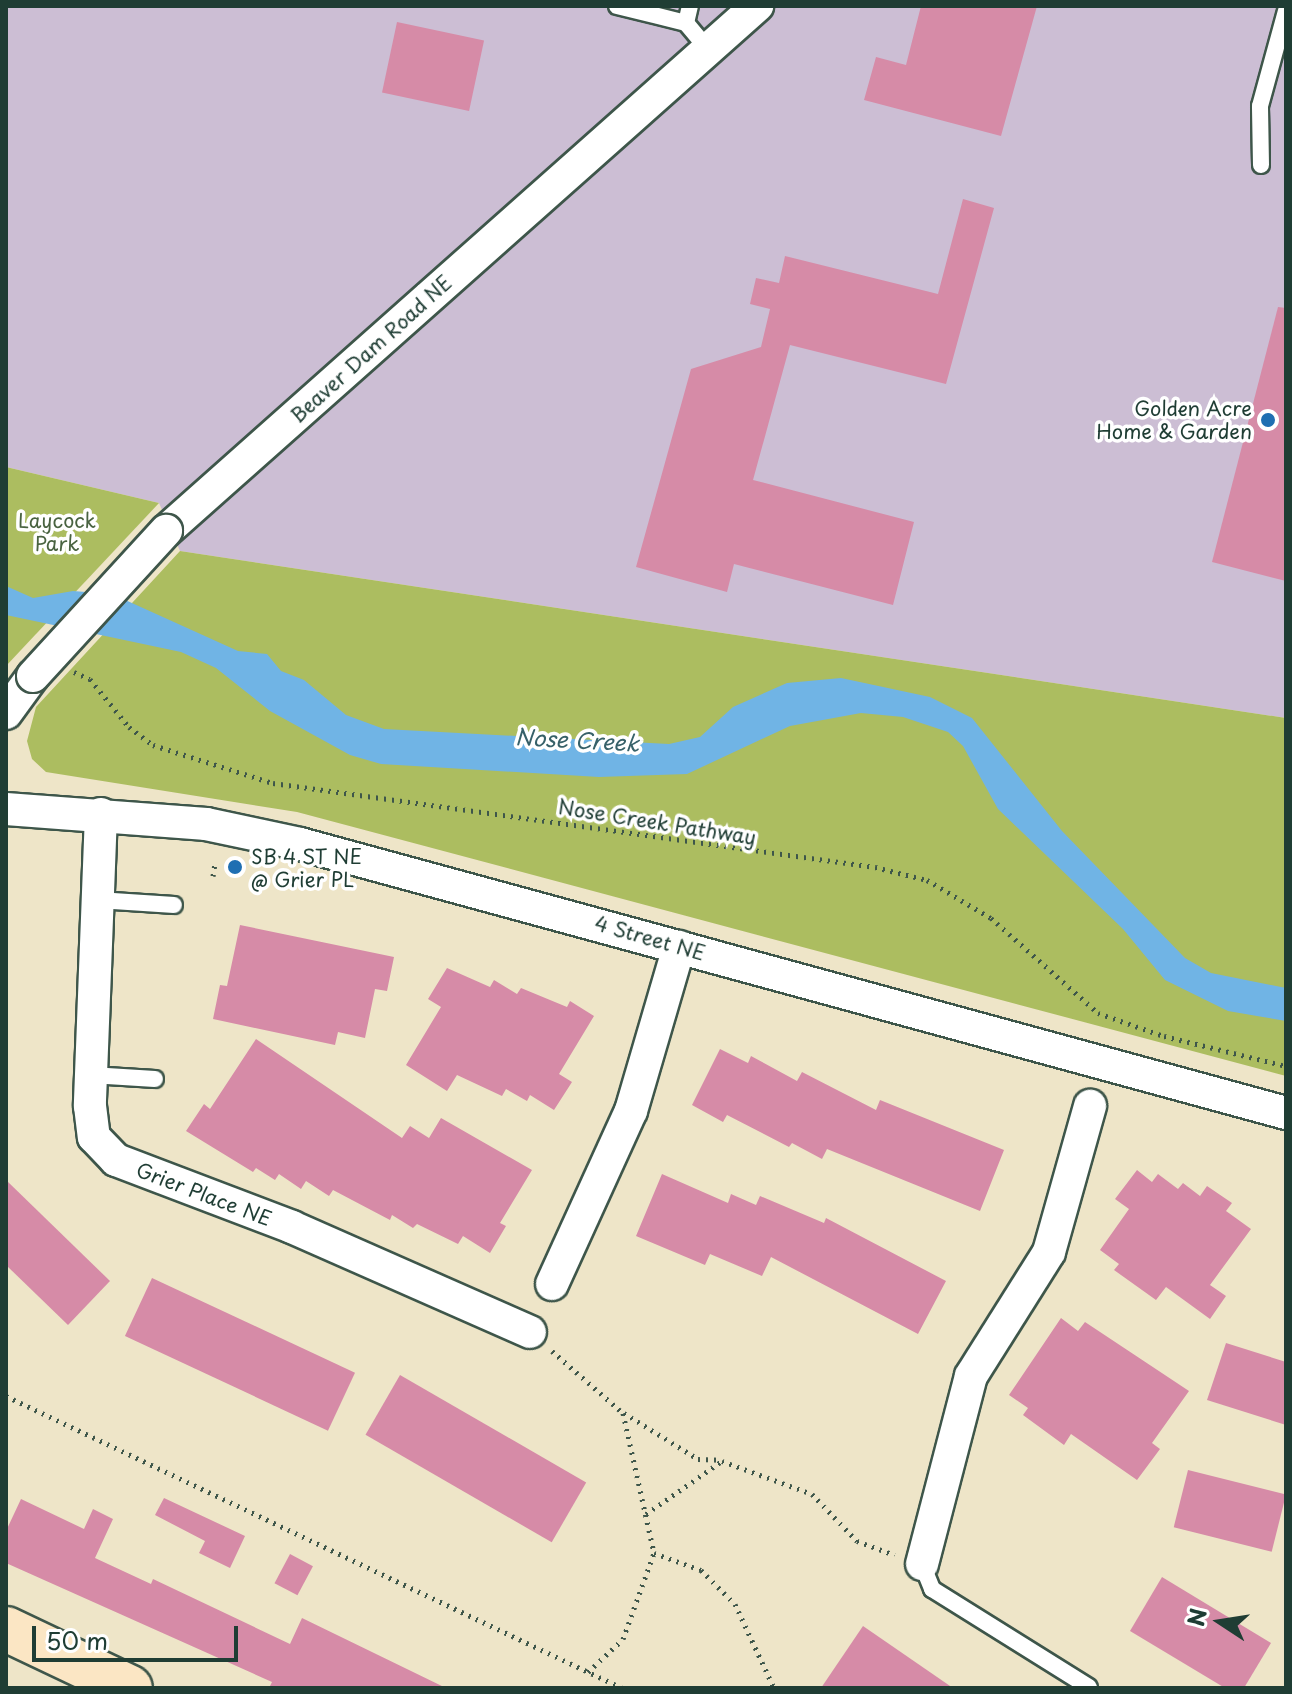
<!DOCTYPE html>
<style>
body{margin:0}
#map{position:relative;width:1292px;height:1694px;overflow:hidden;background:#eee5c8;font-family:"Playpen Sans",sans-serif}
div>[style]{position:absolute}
.industrial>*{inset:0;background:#ccbed4}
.green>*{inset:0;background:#acbd60}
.water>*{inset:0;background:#70b4e5}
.building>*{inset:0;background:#d68ba7;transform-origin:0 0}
.path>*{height:5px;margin-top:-2.5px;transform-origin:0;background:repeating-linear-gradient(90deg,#3e564a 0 2px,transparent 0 8px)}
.roads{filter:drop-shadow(2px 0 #3e564a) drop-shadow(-2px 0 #3e564a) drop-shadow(0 2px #3e564a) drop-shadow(0 -2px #3e564a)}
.lane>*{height:16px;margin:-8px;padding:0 8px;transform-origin:8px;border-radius:8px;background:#fff}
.street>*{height:32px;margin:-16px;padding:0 16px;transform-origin:16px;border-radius:16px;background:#fff}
.secondary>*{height:44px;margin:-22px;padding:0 22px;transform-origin:22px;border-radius:22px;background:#fbe6c4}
.bridges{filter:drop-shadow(2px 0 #3e564a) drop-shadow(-2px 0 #3e564a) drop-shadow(0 2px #3e564a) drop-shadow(0 -2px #3e564a)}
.street-bridge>*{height:32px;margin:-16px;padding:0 16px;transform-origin:16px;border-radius:16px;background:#fff}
.dots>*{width:22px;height:22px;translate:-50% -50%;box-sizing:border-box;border:4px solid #fff;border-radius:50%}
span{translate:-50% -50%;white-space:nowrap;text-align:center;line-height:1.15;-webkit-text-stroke:7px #fff;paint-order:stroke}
.street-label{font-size:20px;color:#1f3d34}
.poi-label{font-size:20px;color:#1f3d34}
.right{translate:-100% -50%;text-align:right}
.left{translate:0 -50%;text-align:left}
.park-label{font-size:20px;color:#496341}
.water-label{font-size:22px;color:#376169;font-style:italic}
.frame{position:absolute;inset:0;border:8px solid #1f3d34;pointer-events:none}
.north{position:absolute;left:1180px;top:1582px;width:80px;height:80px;-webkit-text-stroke:6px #fff;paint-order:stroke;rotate:282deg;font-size:22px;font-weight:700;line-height:32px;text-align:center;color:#1f3d34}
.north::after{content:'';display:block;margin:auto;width:28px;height:36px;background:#1f3d34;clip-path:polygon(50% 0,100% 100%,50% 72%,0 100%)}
.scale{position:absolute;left:32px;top:1626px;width:206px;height:36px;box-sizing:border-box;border:4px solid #1f3d34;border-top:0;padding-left:10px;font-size:24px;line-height:28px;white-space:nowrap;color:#1f3d34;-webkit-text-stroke:6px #fff;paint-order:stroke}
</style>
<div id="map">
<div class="industrial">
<div style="clip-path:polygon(6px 6px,1286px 6px,1286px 718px,180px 551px,159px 503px,6px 467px)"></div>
</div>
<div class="green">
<div style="clip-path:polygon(6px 467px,159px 503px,6px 666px)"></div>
<div style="clip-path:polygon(180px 551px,1286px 718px,1286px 1076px,297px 812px,46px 772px,32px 759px,27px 741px,36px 707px)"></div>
</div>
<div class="water">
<div style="clip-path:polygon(6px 586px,33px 598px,73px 591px,112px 594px,238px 651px,267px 654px,281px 671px,304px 680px,346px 715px,384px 729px,669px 744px,700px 737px,733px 707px,787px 683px,841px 678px,930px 697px,972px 718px,1062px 831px,1185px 958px,1211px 973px,1286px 988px,1286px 1021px,1228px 1011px,1165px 980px,1123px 929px,998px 809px,963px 746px,948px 732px,903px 717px,861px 713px,790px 726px,687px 774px,599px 777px,381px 764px,350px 755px,270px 711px,216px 668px,181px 652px,6px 615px)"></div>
</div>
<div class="building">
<div style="clip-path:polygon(921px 6px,1037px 6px,1001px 136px,864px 100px,876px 57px,906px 65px)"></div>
<div style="left:397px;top:22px;width:89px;height:72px;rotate:12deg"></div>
<div style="clip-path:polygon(963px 199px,994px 208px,946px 384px,790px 345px,753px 480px,914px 522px,893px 605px,734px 564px,727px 592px,636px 567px,691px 369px,761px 347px,770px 309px,750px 304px,756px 278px,779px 283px,785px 256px,938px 294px)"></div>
<div style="clip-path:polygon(1278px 307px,1286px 308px,1286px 581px,1212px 562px)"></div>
<div style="clip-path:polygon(240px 925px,394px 957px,387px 991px,375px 989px,365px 1038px,338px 1032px,335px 1045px,213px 1019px,220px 985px,227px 986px)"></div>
<div style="clip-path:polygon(447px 968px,490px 987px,494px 980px,517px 994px,521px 988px,567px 1007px,570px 1001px,594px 1016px,559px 1074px,572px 1082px,554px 1110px,530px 1095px,527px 1101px,506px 1089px,502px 1096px,457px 1075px,447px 1091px,406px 1065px,441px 1007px,428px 999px)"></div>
<div style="clip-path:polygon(256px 1039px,402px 1138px,410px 1126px,429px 1138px,441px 1118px,532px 1170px,500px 1223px,506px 1226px,490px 1253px,463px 1236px,458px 1244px,417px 1224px,413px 1228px,392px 1215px,390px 1220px,333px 1190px,329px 1196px,306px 1181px,301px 1189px,279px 1174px,275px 1180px,256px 1168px,253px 1172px,186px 1131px,204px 1104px,210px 1109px)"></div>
<div style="clip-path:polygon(720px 1049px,748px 1063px,751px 1056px,797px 1081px,802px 1072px,876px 1110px,880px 1100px,1004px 1150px,980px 1211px,827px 1149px,822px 1159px,792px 1143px,789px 1147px,727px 1115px,723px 1122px,692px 1105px)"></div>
<div style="clip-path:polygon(1137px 1170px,1152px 1182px,1158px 1174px,1178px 1189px,1183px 1183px,1200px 1196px,1207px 1186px,1232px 1203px,1226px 1211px,1251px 1229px,1210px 1285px,1226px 1296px,1210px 1319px,1166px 1287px,1156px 1300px,1114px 1270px,1119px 1264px,1100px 1250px,1129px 1209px,1115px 1199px)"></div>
<div style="clip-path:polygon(662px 1174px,728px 1203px,731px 1194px,756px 1205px,760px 1196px,824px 1223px,826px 1218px,946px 1281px,918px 1334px,771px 1257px,762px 1276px,710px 1254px,705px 1265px,636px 1236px)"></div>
<div style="clip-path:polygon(6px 1180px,110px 1281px,68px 1325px,6px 1265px)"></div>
<div style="left:152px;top:1278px;width:224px;height:64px;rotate:25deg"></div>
<div style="clip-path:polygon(1061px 1318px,1078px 1331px,1085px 1322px,1189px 1391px,1152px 1443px,1160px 1449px,1137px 1480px,1071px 1434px,1064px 1445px,1023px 1415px,1028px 1408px,1009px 1395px)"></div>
<div style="clip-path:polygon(1226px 1343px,1286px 1362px,1286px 1425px,1207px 1400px)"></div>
<div style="left:400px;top:1375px;width:215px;height:69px;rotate:30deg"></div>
<div style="left:1188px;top:1470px;width:101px;height:59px;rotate:14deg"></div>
<div style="clip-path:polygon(164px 1498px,245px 1536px,230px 1568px,199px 1553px,205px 1541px,155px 1515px)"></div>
<div style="clip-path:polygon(21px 1499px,84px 1529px,93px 1509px,113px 1519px,95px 1558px,151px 1584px,153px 1579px,290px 1644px,302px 1618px,446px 1688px,269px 1688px,272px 1682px,6px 1563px,6px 1531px)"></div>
<div style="left:290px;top:1554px;width:26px;height:33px;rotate:28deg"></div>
<div style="clip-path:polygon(1162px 1577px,1271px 1643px,1244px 1688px,1225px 1688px,1130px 1631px)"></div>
<div style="clip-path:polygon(863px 1626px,953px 1688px,821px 1688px)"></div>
</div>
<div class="path">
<div style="left:74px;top:672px;width:17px;rotate:24deg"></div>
<div style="left:90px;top:679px;width:62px;rotate:50.9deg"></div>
<div style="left:129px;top:727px;width:30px;rotate:37deg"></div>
<div style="left:153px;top:745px;width:126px;rotate:17.6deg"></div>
<div style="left:273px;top:783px;width:608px;rotate:7.94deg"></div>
<div style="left:875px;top:867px;width:54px;rotate:14deg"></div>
<div style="left:927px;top:880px;width:74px;rotate:30.7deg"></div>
<div style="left:991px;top:918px;width:143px;rotate:41.6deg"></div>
<div style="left:1098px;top:1013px;width:70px;rotate:19.2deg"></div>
<div style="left:1164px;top:1036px;width:126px;rotate:13.8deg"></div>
<div style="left:213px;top:876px;width:13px;rotate:-81deg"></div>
<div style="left:552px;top:1351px;width:94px;rotate:41.1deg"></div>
<div style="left:623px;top:1413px;width:143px;rotate:77.5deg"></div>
<div style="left:654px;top:1553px;width:50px;rotate:19.9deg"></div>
<div style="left:701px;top:1570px;width:48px;rotate:45deg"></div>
<div style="left:735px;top:1604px;width:93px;rotate:65.1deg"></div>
<div style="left:6px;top:1396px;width:682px;rotate:25.36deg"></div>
<div style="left:624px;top:1413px;width:87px;rotate:31.9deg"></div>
<div style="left:698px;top:1459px;width:23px;rotate:2deg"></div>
<div style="left:646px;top:1514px;width:93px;rotate:-34.9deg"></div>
<div style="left:722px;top:1461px;width:96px;rotate:20.1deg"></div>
<div style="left:812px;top:1494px;width:65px;rotate:46.2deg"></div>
<div style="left:857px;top:1541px;width:40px;rotate:20.2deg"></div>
<div style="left:588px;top:1672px;width:48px;rotate:-43.3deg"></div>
<div style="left:623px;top:1639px;width:91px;rotate:-70.2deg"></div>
</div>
<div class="roads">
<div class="lane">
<div style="left:617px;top:6px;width:71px;rotate:13.8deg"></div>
<div style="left:686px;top:23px;width:34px;rotate:50deg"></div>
<div style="left:686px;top:23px;width:17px;rotate:-77deg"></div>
<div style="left:1261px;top:165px;width:59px;rotate:-91deg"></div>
<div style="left:1260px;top:106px;width:98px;rotate:-74.7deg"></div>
<div style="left:98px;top:900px;width:76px;rotate:3.8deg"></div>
<div style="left:91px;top:1075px;width:64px;rotate:3.6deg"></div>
<div style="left:922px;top:1564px;width:27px;rotate:68deg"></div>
<div style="left:932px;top:1589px;width:185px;rotate:32deg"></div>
</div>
<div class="street">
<div style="left:166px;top:531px;width:791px;rotate:-41.62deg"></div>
<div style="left:6px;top:713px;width:46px;rotate:-53.9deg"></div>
<div style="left:6px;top:809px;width:201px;rotate:4.3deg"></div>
<div style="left:206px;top:824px;width:96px;rotate:12deg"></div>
<div style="left:300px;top:844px;width:1022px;rotate:15.26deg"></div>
<div style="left:101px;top:814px;width:292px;rotate:92.2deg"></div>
<div style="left:90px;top:1106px;width:31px;rotate:83deg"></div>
<div style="left:94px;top:1137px;width:32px;rotate:46deg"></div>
<div style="left:116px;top:1160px;width:188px;rotate:20.8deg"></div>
<div style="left:292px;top:1227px;width:260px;rotate:23.8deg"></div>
<div style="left:552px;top:1284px;width:190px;rotate:-65.5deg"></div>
<div style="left:631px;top:1111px;width:171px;rotate:-73.7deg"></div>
<div style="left:922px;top:1564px;width:194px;rotate:-75.4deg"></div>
<div style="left:971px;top:1376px;width:146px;rotate:-57.8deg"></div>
<div style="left:1049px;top:1252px;width:152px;rotate:-74.3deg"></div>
</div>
<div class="secondary">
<div style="left:6px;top:1629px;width:137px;rotate:25.4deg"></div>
</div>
</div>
<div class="bridges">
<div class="street-bridge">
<div style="left:33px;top:676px;width:197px;rotate:-47.5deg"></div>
</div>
</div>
<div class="dots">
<div style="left:1268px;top:420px;background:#1f6fb2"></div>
<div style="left:235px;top:867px;background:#1f6fb2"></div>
</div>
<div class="street-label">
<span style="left:371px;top:349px;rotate:-42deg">Beaver Dam Road NE</span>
<span style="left:657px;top:822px;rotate:9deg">Nose Creek Pathway</span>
<span style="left:650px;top:938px;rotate:16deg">4 Street NE</span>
<span style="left:204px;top:1194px;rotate:21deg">Grier Place NE</span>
</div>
<div class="poi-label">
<span class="right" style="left:1252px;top:420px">Golden Acre<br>Home &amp; Garden</span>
<span class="left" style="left:251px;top:868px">SB 4 ST NE<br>@ Grier PL</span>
</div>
<div class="park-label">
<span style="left:57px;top:532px">Laycock<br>Park</span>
</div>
<div class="water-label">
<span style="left:577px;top:739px;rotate:3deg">Nose Creek</span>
</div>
<div class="frame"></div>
<div class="north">N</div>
<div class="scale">50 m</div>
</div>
